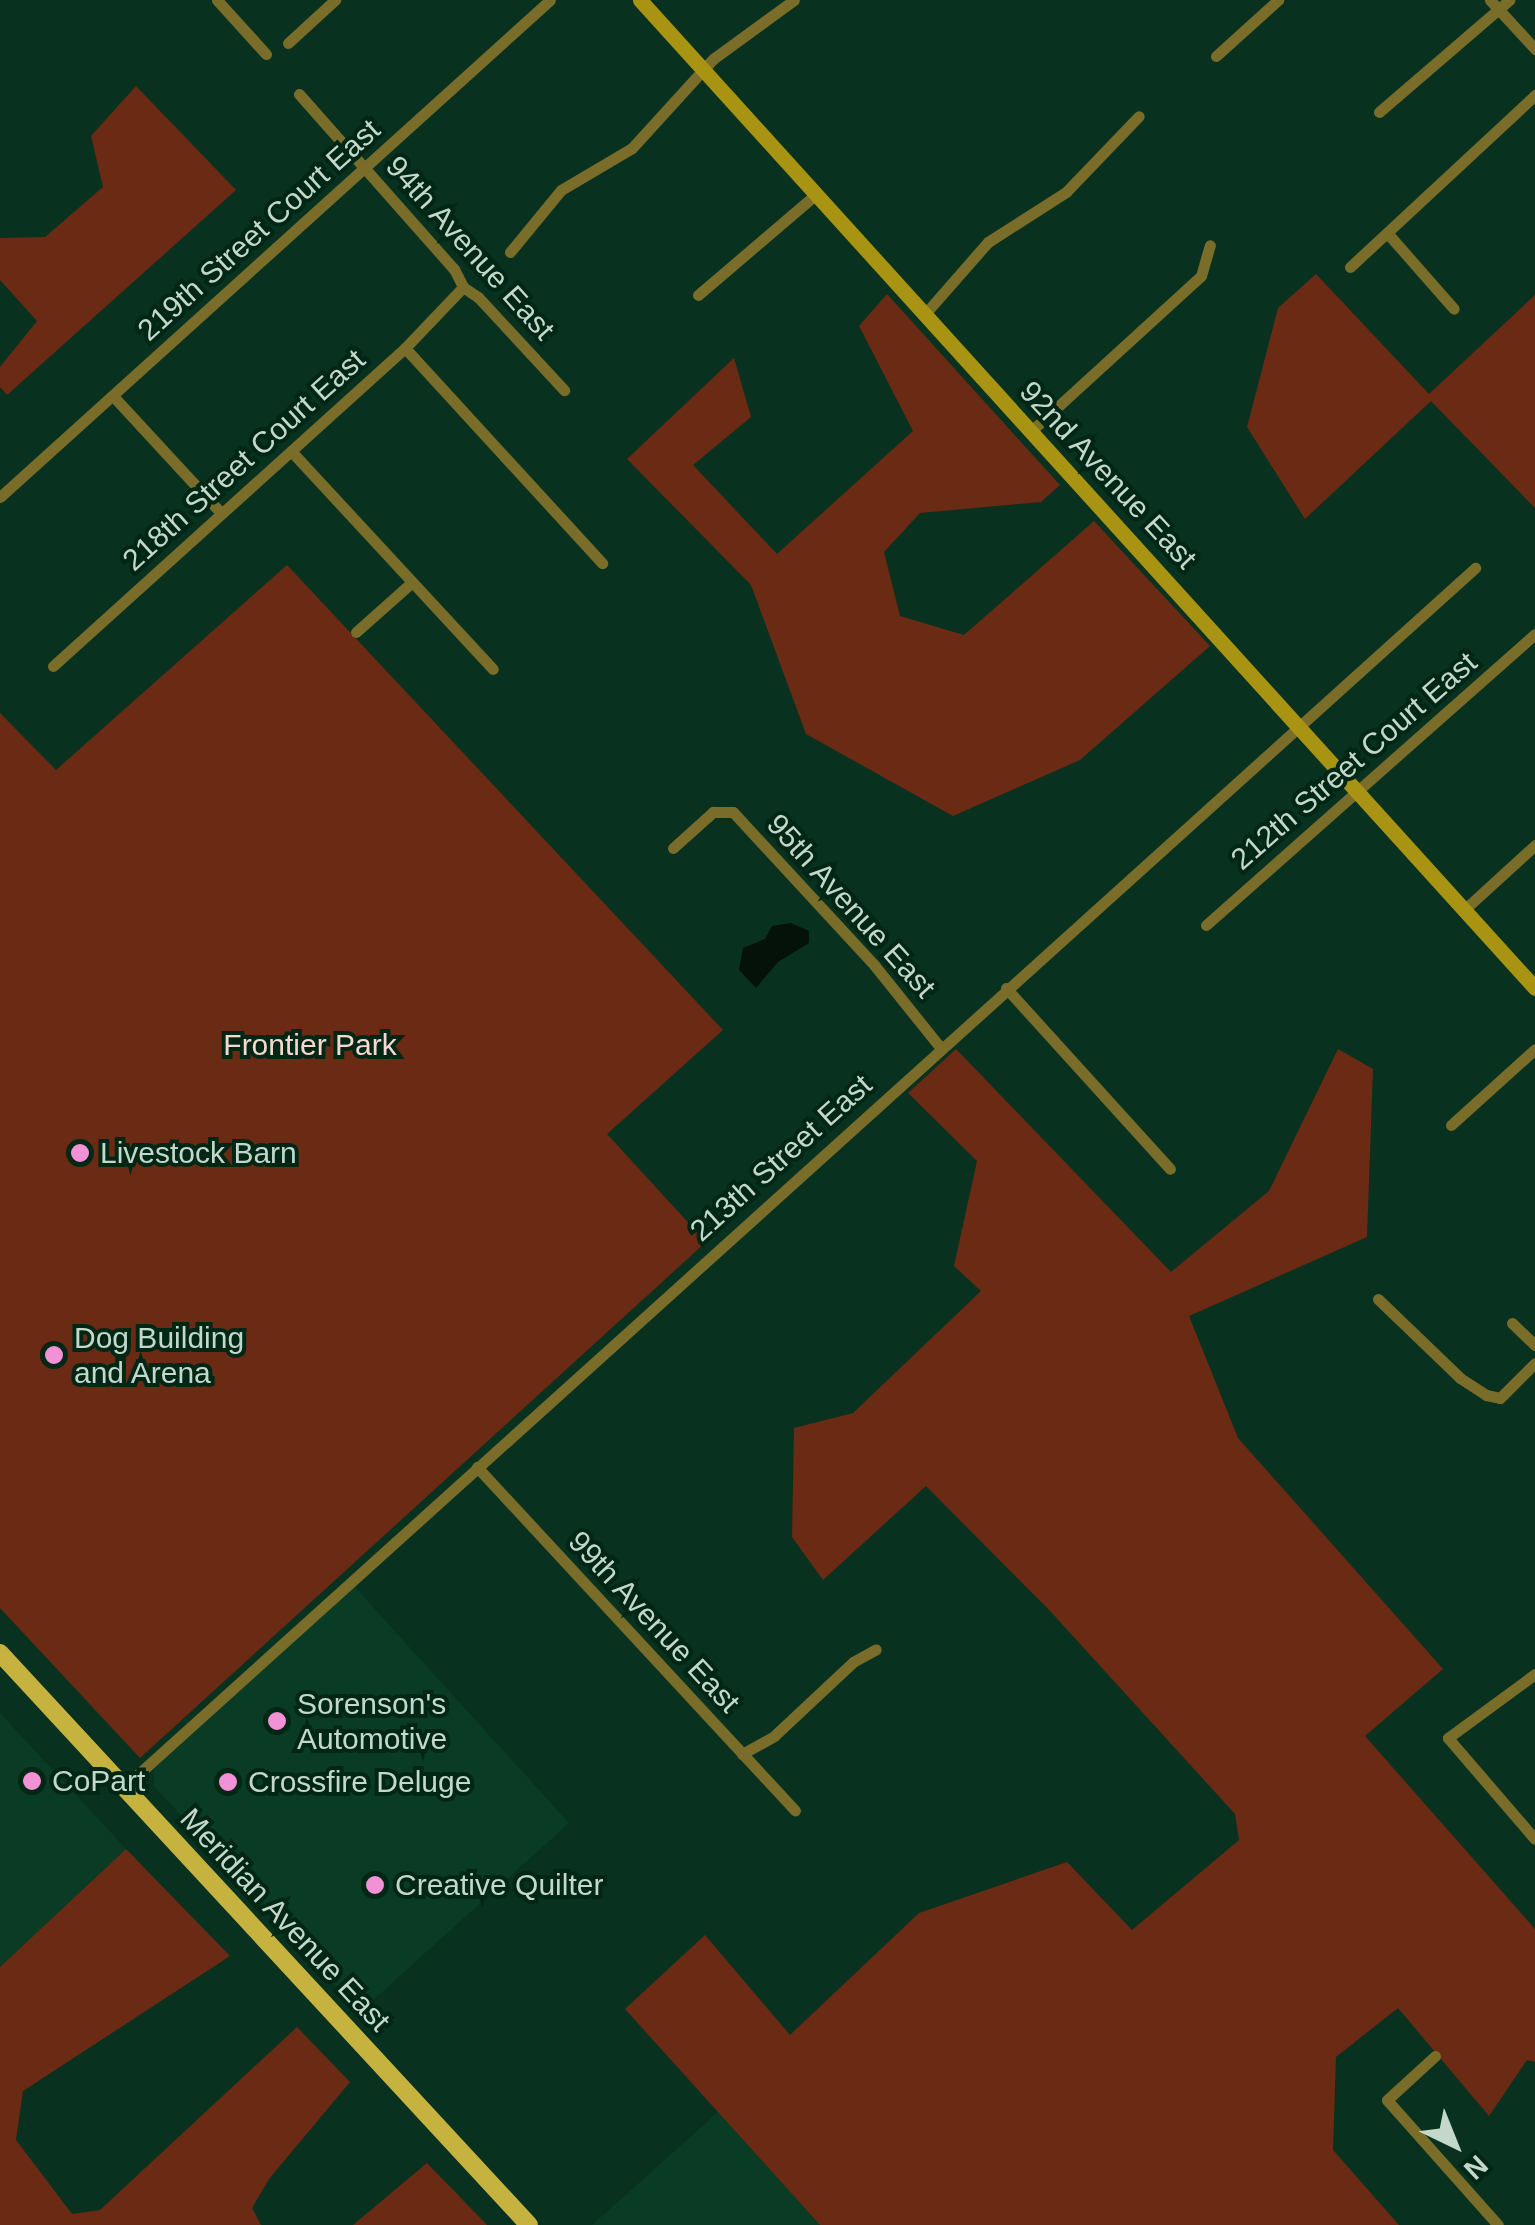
<!DOCTYPE html>
<style>
body{margin:0}
#map{position:relative;width:1535px;height:2225px;overflow:hidden;background:#09311f;font-family:Arial,sans-serif}
div>[style]{position:absolute}
.built>*{inset:0;background:#093b25}
.green>*{inset:0;background:#6b2a13}
.water>*{inset:0;background:#04120a}
.street>*{height:11px;margin:-5.5px;padding:0 5.5px;transform-origin:5.5px;border-radius:5.5px;background:#7a6d2a}
.secondary>*{height:15px;margin:-7.5px;padding:0 7.5px;transform-origin:7.5px;border-radius:7.5px;background:#a89312}
.primary>*{height:18px;margin:-9px;padding:0 9px;transform-origin:9px;border-radius:9px;background:#c6b23f}
.dots>*{width:28px;height:28px;translate:-50% -50%;box-sizing:border-box;border:5px solid #002715;border-radius:50%}
span{translate:-50% -50%;white-space:nowrap;text-align:center;line-height:1.15;-webkit-text-stroke:8px #002715;paint-order:stroke}
.street-label{font-size:30px;color:#c3d7ca}
.park-label{font-size:30px;color:#f5d9d0}
.poi-label{font-size:30px;color:#c3d7ca}
.left{translate:0 -50%;text-align:left}
.north{position:absolute;left:1405px;top:2095px;width:100px;height:100px;-webkit-text-stroke:8px #002715;paint-order:stroke;rotate:137deg;font-size:28px;font-weight:700;line-height:40px;text-align:center;color:#c3d7ca}
.north::after{content:'';display:block;margin:auto;width:35px;height:45px;background:#c3d7ca;clip-path:polygon(50% 0,100% 100%,50% 72%,0 100%)}
</style>
<div id="map">
<div class="built">
<div style="clip-path:polygon(354px 1586px,569px 1823px,360px 2012px,154px 1786px,154px 1764px)"></div>
<div style="clip-path:polygon(0 1713px,126px 1849px,0 1967px)"></div>
<div style="clip-path:polygon(718px 2112px,820px 2225px,592px 2225px)"></div>
</div>
<div class="green">
<div style="clip-path:polygon(136px 86px,236px 190px,7px 395px,0 387px,0 367px,37px 321px,0 280px,0 238px,45px 237px,103px 187px,91px 136px)"></div>
<div style="clip-path:polygon(1316px 274px,1429px 394px,1535px 295px,1535px 508px,1431px 401px,1305px 519px,1247px 427px,1278px 308px)"></div>
<div style="clip-path:polygon(887px 294px,1060px 485px,1041px 502px,920px 513px,884px 552px,900px 616px,964px 635px,1094px 521px,1210px 646px,1080px 760px,953px 816px,806px 734px,751px 585px,627px 459px,734px 358px,751px 417px,693px 465px,777px 554px,913px 431px,859px 326px)"></div>
<div style="clip-path:polygon(287px 565px,723px 1030px,607px 1134px,706px 1242px,140px 1758px,0 1608px,0 713px,56px 770px)"></div>
<div style="clip-path:polygon(956px 1049px,1171px 1272px,1269px 1191px,1338px 1049px,1373px 1069px,1367px 1237px,1189px 1316px,1238px 1438px,1443px 1669px,1365px 1736px,1535px 1929px,1535px 2062px,1527px 2060px,1489px 2116px,1398px 2008px,1336px 2057px,1333px 2150px,1399px 2225px,820px 2225px,625px 2009px,705px 1935px,790px 2035px,919px 1913px,1067px 1862px,1132px 1930px,1239px 1840px,1235px 1814px,1051px 1612px,926px 1486px,823px 1580px,792px 1537px,794px 1428px,853px 1413px,981px 1291px,954px 1266px,977px 1161px,908px 1093px)"></div>
<div style="clip-path:polygon(126px 1849px,230px 1956px,23px 2091px,16px 2140px,72px 2214px,100px 2210px,297px 2027px,350px 2082px,269px 2179px,252px 2208px,261px 2225px,0 2225px,0 1967px)"></div>
<div style="clip-path:polygon(427px 2163px,487px 2225px,353px 2225px)"></div>
</div>
<div class="water">
<div style="clip-path:polygon(791px 923px,809px 931px,809px 943px,778px 962px,756px 988px,739px 970px,743px 948px,765px 939px,772px 926px)"></div>
</div>
<div class="street">
<div style="left:217px;top:0;width:73px;rotate:47.8deg"></div>
<div style="left:1490px;top:0;width:67px;rotate:47.4deg"></div>
<div style="left:288px;top:43px;width:64px;rotate:-42.5deg"></div>
<div style="left:1216px;top:56px;width:84px;rotate:-42.1deg"></div>
<div style="left:299px;top:94px;width:234px;rotate:48.5deg"></div>
<div style="left:454px;top:269px;width:20px;rotate:63deg"></div>
<div style="left:463px;top:287px;width:18px;rotate:34deg"></div>
<div style="left:478px;top:297px;width:127px;rotate:47.2deg"></div>
<div style="left:1379px;top:112px;width:172px;rotate:-40.7deg"></div>
<div style="left:1389px;top:235px;width:98px;rotate:48.7deg"></div>
<div style="left:510px;top:252px;width:80px;rotate:-50.6deg"></div>
<div style="left:561px;top:190px;width:82px;rotate:-30.6deg"></div>
<div style="left:632px;top:148px;width:120px;rotate:-47.7deg"></div>
<div style="left:713px;top:59px;width:100px;rotate:-36.1deg"></div>
<div style="left:1350px;top:267px;width:253px;rotate:-42.9deg"></div>
<div style="left:698px;top:295px;width:154px;rotate:-40.5deg"></div>
<div style="left:924px;top:315px;width:97px;rotate:-48.8deg"></div>
<div style="left:988px;top:242px;width:93px;rotate:-32.7deg"></div>
<div style="left:1066px;top:192px;width:105px;rotate:-46.2deg"></div>
<div style="left:405px;top:348px;width:292px;rotate:47.5deg"></div>
<div style="left:113px;top:396px;width:159px;rotate:47.3deg"></div>
<div style="left:1030px;top:432px;width:231px;rotate:-42.4deg"></div>
<div style="left:1201px;top:276px;width:32px;rotate:-74deg"></div>
<div style="left:291px;top:451px;width:297px;rotate:47.2deg"></div>
<div style="left:0;top:497px;width:741px;rotate:-42.1deg"></div>
<div style="left:356px;top:632px;width:74px;rotate:-41.7deg"></div>
<div style="left:53px;top:666px;width:474px;rotate:-42.1deg"></div>
<div style="left:405px;top:348px;width:84px;rotate:-46.4deg"></div>
<div style="left:673px;top:848px;width:54px;rotate:-42deg"></div>
<div style="left:713px;top:812px;width:20px"></div>
<div style="left:733px;top:812px;width:209px;rotate:47.3deg"></div>
<div style="left:875px;top:966px;width:104px;rotate:51.3deg"></div>
<div style="left:1465px;top:909px;width:95px;rotate:-42.4deg"></div>
<div style="left:1206px;top:925px;width:439px;rotate:-41.5deg"></div>
<div style="left:1006px;top:988px;width:244px;rotate:47.8deg"></div>
<div style="left:1451px;top:1125px;width:113px;rotate:-42.1deg"></div>
<div style="left:1378px;top:1299px;width:114px;rotate:43.9deg"></div>
<div style="left:1460px;top:1378px;width:31px;rotate:33deg"></div>
<div style="left:1486px;top:1395px;width:14px;rotate:12deg"></div>
<div style="left:1500px;top:1398px;width:49px;rotate:-45deg"></div>
<div style="left:1512px;top:1323px;width:32px;rotate:44deg"></div>
<div style="left:477px;top:1467px;width:468px;rotate:47.2deg"></div>
<div style="left:1535px;top:1674px;width:108px;rotate:143.7deg"></div>
<div style="left:1448px;top:1738px;width:133px;rotate:49.3deg"></div>
<div style="left:742px;top:1754px;width:37px;rotate:-29deg"></div>
<div style="left:774px;top:1736px;width:108px;rotate:-43.1deg"></div>
<div style="left:853px;top:1662px;width:26px;rotate:-29deg"></div>
<div style="left:124px;top:1787px;width:1820px;rotate:-42.06deg"></div>
<div style="left:1435px;top:2056px;width:65px;rotate:137.5deg"></div>
<div style="left:1387px;top:2100px;width:167px;rotate:48.4deg"></div>
</div>
<div class="secondary">
<div style="left:640px;top:0;width:1333px;rotate:47.83deg"></div>
</div>
<div class="primary">
<div style="left:0;top:1653px;width:779px;rotate:47.24deg"></div>
</div>
<div class="dots">
<div style="left:80px;top:1153px;background:#f391d6"></div>
<div style="left:54px;top:1355px;background:#f391d6"></div>
<div style="left:277px;top:1721px;background:#f391d6"></div>
<div style="left:32px;top:1781px;background:#f391d6"></div>
<div style="left:228px;top:1782px;background:#f391d6"></div>
<div style="left:375px;top:1885px;background:#f391d6"></div>
</div>
<div class="street-label">
<span style="left:259px;top:230px;rotate:-42deg">219th Street Court East</span>
<span style="left:470px;top:248px;rotate:48deg">94th Avenue East</span>
<span style="left:244px;top:460px;rotate:-42deg">218th Street Court East</span>
<span style="left:1108px;top:475px;rotate:47deg">92nd Avenue East</span>
<span style="left:1354px;top:761px;rotate:-41deg">212th Street Court East</span>
<span style="left:851px;top:906px;rotate:48deg">95th Avenue East</span>
<span style="left:781px;top:1158px;rotate:-42deg">213th Street East</span>
<span style="left:654px;top:1622px;rotate:47deg">99th Avenue East</span>
<span style="left:285px;top:1920px;rotate:47deg">Meridian Avenue East</span>
</div>
<div class="park-label">
<span style="left:310px;top:1045px">Frontier Park</span>
</div>
<div class="poi-label">
<span class="left" style="left:100px;top:1153px">Livestock Barn</span>
<span class="left" style="left:74px;top:1355px">Dog Building<br>and Arena</span>
<span class="left" style="left:297px;top:1721px">Sorenson's<br>Automotive</span>
<span class="left" style="left:52px;top:1781px">CoPart</span>
<span class="left" style="left:248px;top:1782px">Crossfire Deluge</span>
<span class="left" style="left:395px;top:1885px">Creative Quilter</span>
</div>
<div class="north">N</div>
</div>
